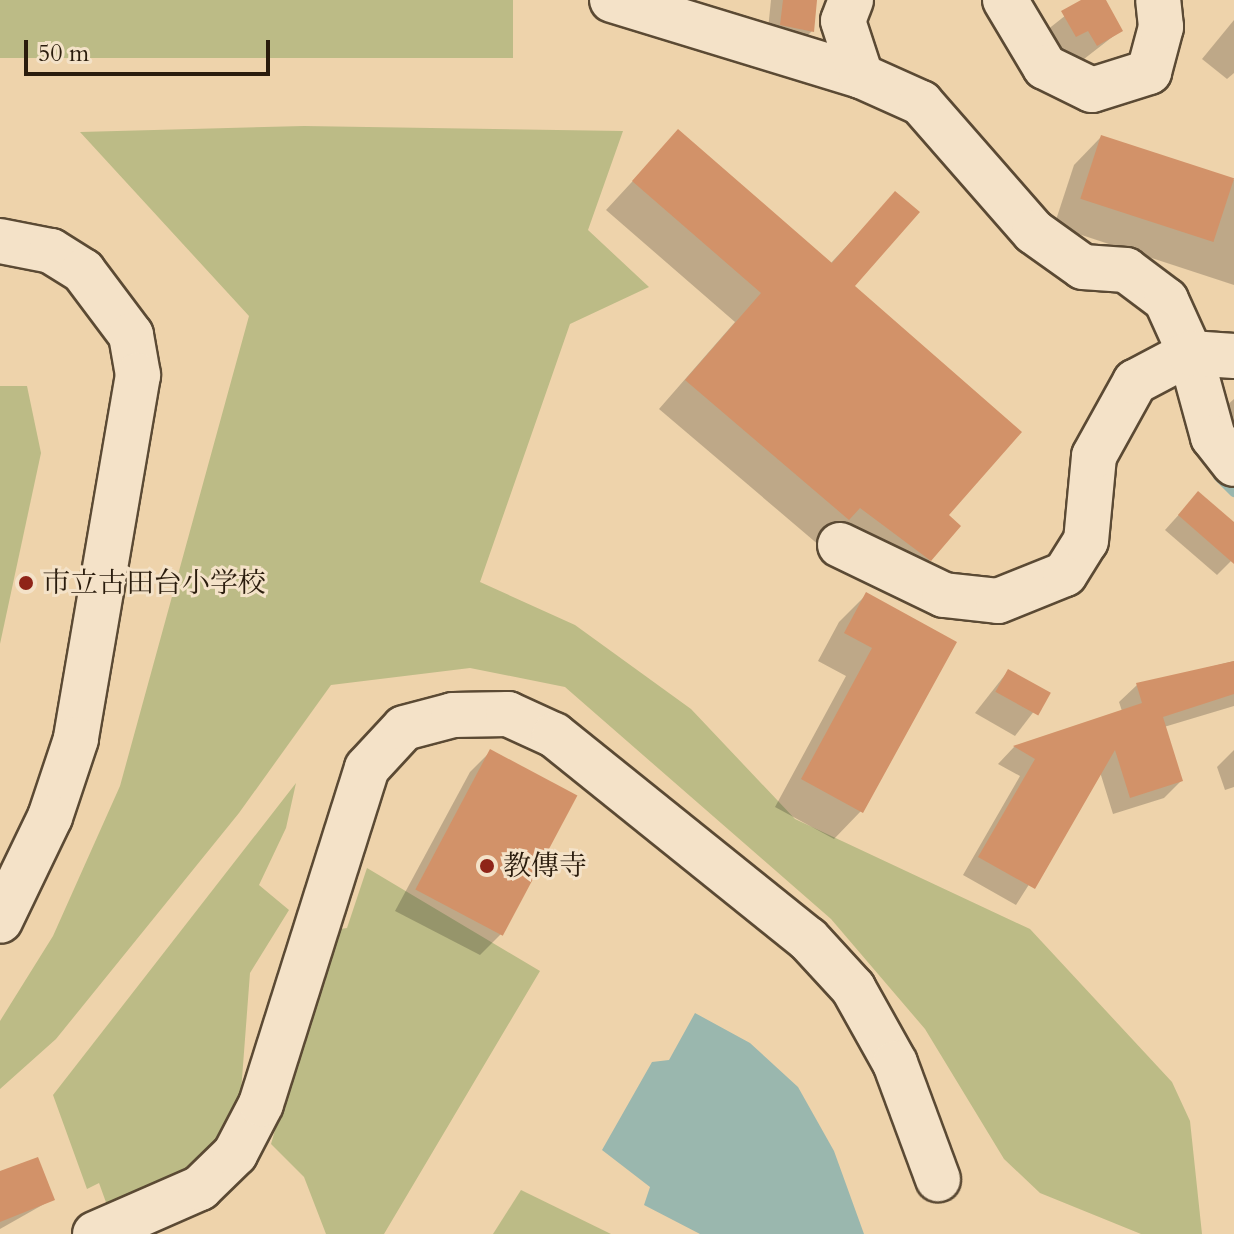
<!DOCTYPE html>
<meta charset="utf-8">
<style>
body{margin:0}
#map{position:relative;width:1234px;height:1234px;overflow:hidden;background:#eed3ab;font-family:Cardo,"Noto Serif JP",serif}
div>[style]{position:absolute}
.green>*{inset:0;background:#bcbb86;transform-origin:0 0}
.water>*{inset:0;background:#9ab7ae}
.shadow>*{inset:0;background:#0003}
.stream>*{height:10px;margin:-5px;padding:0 5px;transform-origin:5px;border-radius:5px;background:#9ab7ae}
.building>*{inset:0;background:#d29269;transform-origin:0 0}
.roads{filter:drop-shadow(2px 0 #5b4a34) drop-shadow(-2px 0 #5b4a34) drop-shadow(0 2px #5b4a34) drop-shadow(0 -2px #5b4a34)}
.minor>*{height:44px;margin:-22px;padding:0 22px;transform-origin:22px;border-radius:22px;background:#f4e2c8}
.dots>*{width:22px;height:22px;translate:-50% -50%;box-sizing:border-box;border:4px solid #f4e2c8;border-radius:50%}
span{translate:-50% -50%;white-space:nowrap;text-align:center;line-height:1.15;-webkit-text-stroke:6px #f4e2c8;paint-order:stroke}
.poi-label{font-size:28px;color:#2a1c0d}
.left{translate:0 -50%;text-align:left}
.scale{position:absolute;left:24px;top:40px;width:246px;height:36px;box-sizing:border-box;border:4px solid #2a1c0d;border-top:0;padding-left:10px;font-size:24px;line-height:28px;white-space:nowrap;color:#2a1c0d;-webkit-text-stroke:6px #f4e2c8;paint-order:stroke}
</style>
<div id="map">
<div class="green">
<div style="left:0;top:0;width:513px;height:58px"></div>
<div style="clip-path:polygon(304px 126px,623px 131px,588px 230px,649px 287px,570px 324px,480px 582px,575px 625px,691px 709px,795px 819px,1030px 929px,1172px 1082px,1190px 1121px,1202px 1234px,1141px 1234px,1040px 1193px,1004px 1159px,925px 1029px,831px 919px,565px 687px,470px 668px,331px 685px,239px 813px,56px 1039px,0 1089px,0 1021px,53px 936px,120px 786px,249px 316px,80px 132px)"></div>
<div style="clip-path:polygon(0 386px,27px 386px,41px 453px,0 644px)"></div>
<div style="clip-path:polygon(296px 783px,286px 828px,259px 885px,289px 910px,250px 973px,240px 1105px,223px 1155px,112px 1219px,99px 1183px,87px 1189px,53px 1095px)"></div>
<div style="clip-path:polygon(367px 868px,540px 971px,384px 1234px,326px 1234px,304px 1177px,271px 1144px,333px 930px,347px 928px)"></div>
<div style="clip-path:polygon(521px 1190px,611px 1234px,493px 1234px)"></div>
</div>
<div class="water">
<div style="clip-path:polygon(695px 1013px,750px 1043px,798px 1087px,834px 1151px,864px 1234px,700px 1234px,644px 1205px,650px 1187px,602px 1150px,652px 1062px,669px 1060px)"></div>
</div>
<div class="shadow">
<div style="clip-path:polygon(771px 0,815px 0,812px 31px,798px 45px,767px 39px)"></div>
<div style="clip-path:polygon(1085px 0,1095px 0,1120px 31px,1075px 66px,1066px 50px,1054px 57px,1042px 34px)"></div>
<div style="clip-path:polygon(1234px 20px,1234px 73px,1227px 79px,1202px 59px)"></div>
<div style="clip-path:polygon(678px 132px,830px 264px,895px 194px,852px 286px,946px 516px,930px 560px,902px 587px,820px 546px,659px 409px,735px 322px,606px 210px)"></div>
<div style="clip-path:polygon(1101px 137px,1234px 180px,1234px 285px,1054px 226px,1074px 165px)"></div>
<div style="clip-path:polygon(1234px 399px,1234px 456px,1216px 415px)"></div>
<div style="clip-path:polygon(1192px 500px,1234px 525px,1234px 558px,1217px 575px,1165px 530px)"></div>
<div style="clip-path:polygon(866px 595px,954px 642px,861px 811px,834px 839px,775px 807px,846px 676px,818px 661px,839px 622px)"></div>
<div style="clip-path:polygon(1234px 661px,1234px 706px,1164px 727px,1181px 781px,1164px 798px,1113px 814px,1100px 772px,1016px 905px,963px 875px,1020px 776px,998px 764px,1014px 747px,1122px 711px,1119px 702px,1137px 685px)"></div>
<div style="clip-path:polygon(1008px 671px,1048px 693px,1015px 736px,975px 713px)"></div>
<div style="clip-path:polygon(1234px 750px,1234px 787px,1225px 790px,1217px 767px)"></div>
<div style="clip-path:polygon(491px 751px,575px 796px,501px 934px,480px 955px,395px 911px,470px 772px)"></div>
<div style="clip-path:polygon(0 1174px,53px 1199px,0 1229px)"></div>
</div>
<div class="stream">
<div style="left:1218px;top:476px;width:23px;rotate:45deg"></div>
</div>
<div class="building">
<div style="clip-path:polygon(783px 0,817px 0,814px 32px,780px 25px)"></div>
<div style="clip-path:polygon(1081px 0,1106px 0,1123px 31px,1097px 46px,1088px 31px,1076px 37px,1061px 11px)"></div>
<div style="clip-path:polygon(678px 129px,832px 263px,895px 191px,920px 212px,855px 286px,1022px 432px,949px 515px,961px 526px,931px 561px,860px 508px,849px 520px,685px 380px,761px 293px,632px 181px)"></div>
<div style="left:1101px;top:135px;width:140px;height:67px;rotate:18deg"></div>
<div style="clip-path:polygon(1198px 491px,1234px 522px,1234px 564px,1178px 515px)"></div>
<div style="clip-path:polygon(866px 592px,957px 642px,863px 813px,801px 779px,872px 648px,844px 633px)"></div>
<div style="clip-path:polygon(1234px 661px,1234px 694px,1163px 717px,1183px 781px,1130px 798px,1115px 750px,1035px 889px,978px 857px,1035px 759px,1013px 746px,1142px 703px,1136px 683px)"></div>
<div style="left:1008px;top:669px;width:49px;height:26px;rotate:29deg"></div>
<div style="left:490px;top:749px;width:99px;height:159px;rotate:28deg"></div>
<div style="clip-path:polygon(38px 1157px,55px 1200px,0 1222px,0 1171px)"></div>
</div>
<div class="roads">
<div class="minor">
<div style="left:612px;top:0;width:260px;rotate:17deg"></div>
<div style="left:851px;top:0;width:22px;rotate:111deg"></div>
<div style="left:843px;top:21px;width:58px;rotate:71.9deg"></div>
<div style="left:861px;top:76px;width:66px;rotate:24.2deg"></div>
<div style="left:921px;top:103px;width:171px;rotate:48.8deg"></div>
<div style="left:1034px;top:232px;width:60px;rotate:35.5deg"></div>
<div style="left:1083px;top:267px;width:43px;rotate:4deg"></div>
<div style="left:1126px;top:270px;width:50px;rotate:36.9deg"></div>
<div style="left:1166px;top:300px;width:58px;rotate:65.6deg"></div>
<div style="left:1190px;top:353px;width:87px;rotate:74.7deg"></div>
<div style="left:1213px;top:437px;width:34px;rotate:52deg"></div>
<div style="left:1005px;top:0;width:78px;rotate:59.2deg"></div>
<div style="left:1045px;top:67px;width:52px;rotate:26.1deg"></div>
<div style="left:1092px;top:90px;width:60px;rotate:-17.5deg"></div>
<div style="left:1149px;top:72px;width:47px;rotate:-75.1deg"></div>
<div style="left:1161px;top:27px;width:27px;rotate:-96deg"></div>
<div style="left:0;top:241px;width:52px;rotate:11.1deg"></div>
<div style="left:51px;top:251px;width:38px;rotate:32deg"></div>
<div style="left:83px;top:271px;width:80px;rotate:53.1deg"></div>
<div style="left:131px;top:335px;width:41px;rotate:80.1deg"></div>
<div style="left:138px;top:375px;width:369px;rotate:99.7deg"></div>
<div style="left:76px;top:739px;width:82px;rotate:108.4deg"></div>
<div style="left:50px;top:817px;width:115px;rotate:115.7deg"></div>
<div style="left:840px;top:545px;width:115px;rotate:25.7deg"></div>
<div style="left:944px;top:595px;width:54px;rotate:6.3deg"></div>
<div style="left:998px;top:601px;width:72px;rotate:-21.9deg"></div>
<div style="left:1065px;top:574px;width:39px;rotate:-58deg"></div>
<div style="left:1086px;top:541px;width:85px;rotate:-84.6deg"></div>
<div style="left:1094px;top:456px;width:85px;rotate:-61deg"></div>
<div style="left:1135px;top:382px;width:62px;rotate:-27.8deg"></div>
<div style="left:1190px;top:353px;width:44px;rotate:3.9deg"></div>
<div style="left:95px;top:1234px;width:115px;rotate:-23.7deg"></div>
<div style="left:200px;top:1188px;width:49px;rotate:-44.2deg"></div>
<div style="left:235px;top:1154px;width:56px;rotate:-62.5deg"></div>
<div style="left:261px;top:1104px;width:352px;rotate:-72.5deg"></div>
<div style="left:367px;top:768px;width:54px;rotate:-47.2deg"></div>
<div style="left:404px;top:728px;width:51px;rotate:-14.9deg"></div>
<div style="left:453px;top:715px;width:55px;rotate:-1deg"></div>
<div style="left:508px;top:714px;width:51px;rotate:24.5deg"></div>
<div style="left:554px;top:735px;width:326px;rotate:38.8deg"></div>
<div style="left:808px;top:939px;width:67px;rotate:47.4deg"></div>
<div style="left:853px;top:988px;width:86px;rotate:60.8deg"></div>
<div style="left:895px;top:1063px;width:124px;rotate:69.7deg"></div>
</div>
</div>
<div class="dots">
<div style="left:26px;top:583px;background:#8f2418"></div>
<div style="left:487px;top:866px;background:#8f2418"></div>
</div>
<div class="poi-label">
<span class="left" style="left:42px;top:583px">市立古田台小学校</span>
<span class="left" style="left:503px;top:866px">教傳寺</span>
</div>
<div class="scale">50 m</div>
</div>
